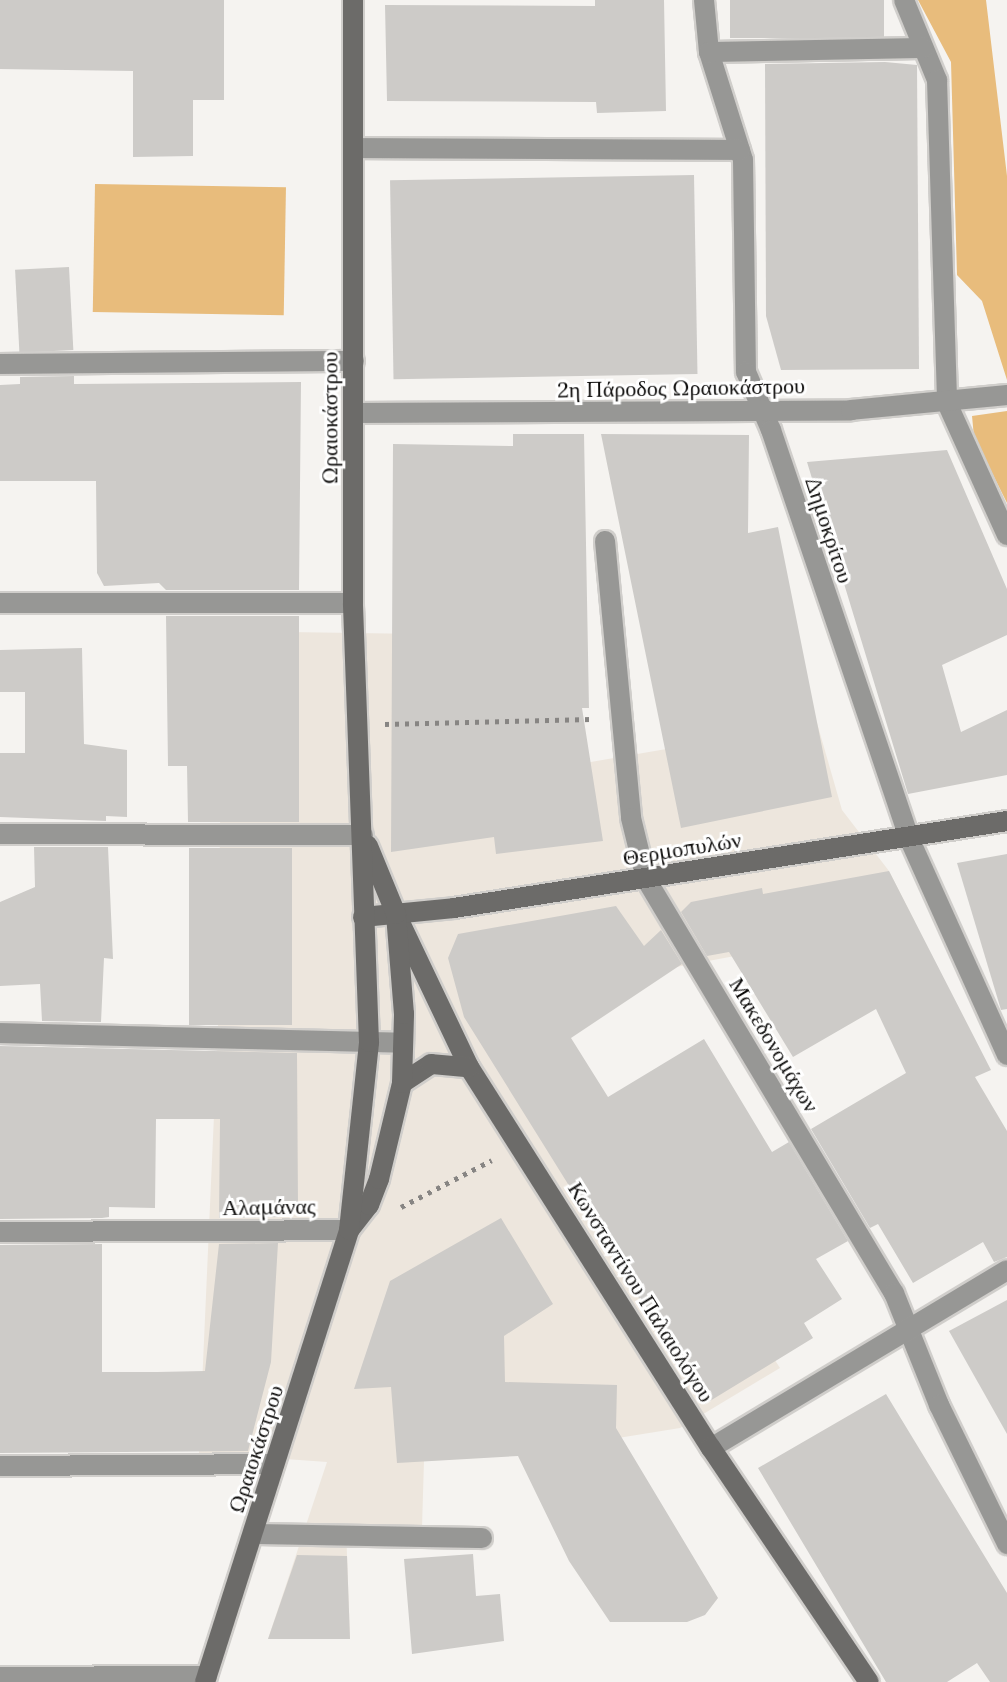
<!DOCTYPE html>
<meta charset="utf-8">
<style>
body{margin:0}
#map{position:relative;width:1007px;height:1682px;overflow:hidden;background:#f5f3f0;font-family:Lora,serif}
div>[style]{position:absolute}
.built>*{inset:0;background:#ede6dd}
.green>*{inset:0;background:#e8bc7c;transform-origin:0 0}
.building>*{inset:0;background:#cdcbc8;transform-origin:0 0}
.path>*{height:5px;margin-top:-2.5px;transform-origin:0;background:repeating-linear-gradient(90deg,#878583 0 4px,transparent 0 10px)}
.roads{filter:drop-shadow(2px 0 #d0cecb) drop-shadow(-2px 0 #d0cecb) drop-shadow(0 2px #d0cecb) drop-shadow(0 -2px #d0cecb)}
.street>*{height:20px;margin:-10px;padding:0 10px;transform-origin:10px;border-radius:10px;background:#979795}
.secondary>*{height:20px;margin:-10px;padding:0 10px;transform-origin:10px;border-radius:10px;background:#6c6b69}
span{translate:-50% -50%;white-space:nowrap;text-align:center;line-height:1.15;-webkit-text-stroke:6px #fff;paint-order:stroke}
.street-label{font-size:22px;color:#0d0c0b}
</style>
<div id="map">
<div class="built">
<div style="clip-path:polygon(222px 631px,490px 635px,492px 779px,817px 723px,842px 810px,889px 871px,915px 922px,538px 993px,780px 1368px,680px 1428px,506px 1456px,424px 1461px,422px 1528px,346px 1527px,350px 1639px,268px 1639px,327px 1462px,199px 1453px,218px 1025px)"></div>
</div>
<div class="green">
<div style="clip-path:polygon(918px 0,986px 0,1007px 176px,1007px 380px,982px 301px,957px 275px,951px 62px)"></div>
<div style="left:95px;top:184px;width:191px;height:128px;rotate:1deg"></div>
<div style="clip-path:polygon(1007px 411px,1007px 503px,974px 437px,972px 416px)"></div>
</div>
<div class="building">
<div style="clip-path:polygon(0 0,224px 0,224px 100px,193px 100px,193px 156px,133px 157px,133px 71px,0 69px)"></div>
<div style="clip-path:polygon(595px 0,664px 0,666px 111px,597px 113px,596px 102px,387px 101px,385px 5px,595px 6px)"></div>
<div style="left:730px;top:0;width:154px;height:38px"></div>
<div style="clip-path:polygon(885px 62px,917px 65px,919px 369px,781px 370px,766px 316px,765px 64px)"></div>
<div style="left:694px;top:175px;width:199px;height:304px;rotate:89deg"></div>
<div style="left:69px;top:267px;width:83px;height:54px;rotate:87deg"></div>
<div style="clip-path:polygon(74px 376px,74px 384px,301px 382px,299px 590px,166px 590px,159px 583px,104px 586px,97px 573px,96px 481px,0 481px,0 385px,20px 384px,20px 377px)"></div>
<div style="clip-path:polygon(513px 434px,584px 434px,589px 708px,582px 708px,603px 841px,496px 854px,494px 837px,391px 852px,393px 444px,513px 446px)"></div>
<div style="clip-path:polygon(601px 434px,749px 435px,748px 533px,778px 527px,832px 797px,681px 828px)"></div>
<div style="clip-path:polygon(947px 450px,1007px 589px,1007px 635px,942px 665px,961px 732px,1007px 710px,1007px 775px,908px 794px,807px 462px)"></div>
<div style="clip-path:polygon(166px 616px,299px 616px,299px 822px,188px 822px,187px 766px,168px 766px)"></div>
<div style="clip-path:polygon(82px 648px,84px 744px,127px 750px,127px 817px,106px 816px,106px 821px,0 817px,0 753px,25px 753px,25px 692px,0 692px,0 650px)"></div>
<div style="clip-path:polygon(34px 847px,108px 847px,113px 959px,104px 958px,101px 1022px,42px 1021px,40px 984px,0 986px,0 902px,35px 887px)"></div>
<div style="left:189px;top:848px;width:103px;height:177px"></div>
<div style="clip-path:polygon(1007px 854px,1007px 1009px,1001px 1010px,957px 863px)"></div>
<div style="clip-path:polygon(889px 871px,991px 1070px,975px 1077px,1007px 1131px,1007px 1257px,994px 1262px,983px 1242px,913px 1283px,878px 1224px,870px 1228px,811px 1129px,906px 1073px,876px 1009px,793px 1057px,729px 952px,707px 956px,681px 912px,691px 902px,762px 888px,763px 894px)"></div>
<div style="clip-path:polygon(616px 906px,644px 946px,661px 930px,682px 964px,571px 1038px,608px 1097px,704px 1039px,772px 1152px,789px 1142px,848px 1241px,816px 1259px,842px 1299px,804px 1323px,813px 1338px,705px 1404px,464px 1017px,448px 958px,458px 934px)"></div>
<div style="clip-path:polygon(0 1046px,297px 1053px,298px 1207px,281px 1208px,280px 1217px,219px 1218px,220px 1119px,156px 1119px,155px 1208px,109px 1207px,109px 1217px,102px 1218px,0 1219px)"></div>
<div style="clip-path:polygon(501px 1218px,553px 1304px,504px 1336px,505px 1382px,617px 1385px,616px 1428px,718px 1598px,705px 1615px,687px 1622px,610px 1622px,569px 1561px,518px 1456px,397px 1463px,391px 1387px,354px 1389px,390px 1281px)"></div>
<div style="clip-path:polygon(278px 1243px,271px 1362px,248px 1451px,0 1453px,0 1245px,102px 1244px,102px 1372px,157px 1372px,205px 1371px,219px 1244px)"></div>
<div style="clip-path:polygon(1007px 1300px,1007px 1434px,949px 1331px)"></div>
<div style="clip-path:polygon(886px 1394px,1007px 1593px,1007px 1682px,990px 1682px,977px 1663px,947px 1682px,886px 1682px,758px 1468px)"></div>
<div style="clip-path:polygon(473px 1554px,476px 1596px,500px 1594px,504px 1641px,412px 1654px,404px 1559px)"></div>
<div style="clip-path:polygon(297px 1555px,347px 1556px,350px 1639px,268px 1639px)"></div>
</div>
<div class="path">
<div style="left:385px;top:724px;width:206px;rotate:-1.4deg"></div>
<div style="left:401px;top:1207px;width:102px;rotate:-27.3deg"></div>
</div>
<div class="roads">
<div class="street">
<div style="left:704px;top:0;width:52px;rotate:84.5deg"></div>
<div style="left:709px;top:52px;width:113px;rotate:72.5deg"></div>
<div style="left:743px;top:160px;width:212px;rotate:89.2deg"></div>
<div style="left:746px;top:372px;width:63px;rotate:66.7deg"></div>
<div style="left:771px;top:430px;width:431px;rotate:71.3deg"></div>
<div style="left:909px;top:838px;width:238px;rotate:65.7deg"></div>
<div style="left:904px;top:0;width:87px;rotate:67.6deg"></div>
<div style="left:937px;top:80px;width:323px;rotate:88.2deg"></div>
<div style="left:947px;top:403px;width:145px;rotate:65.6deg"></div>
<div style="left:709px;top:52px;width:214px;rotate:-1.1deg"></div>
<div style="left:353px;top:148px;width:387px;rotate:0.3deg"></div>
<div style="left:0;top:364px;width:354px;rotate:-0.5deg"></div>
<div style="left:354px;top:413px;width:497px;rotate:-0.3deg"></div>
<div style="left:851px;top:410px;width:157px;rotate:-5.5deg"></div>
<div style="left:605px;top:541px;width:278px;rotate:84.6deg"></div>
<div style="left:631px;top:818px;width:63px;rotate:76.2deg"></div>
<div style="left:646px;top:879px;width:483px;rotate:59.1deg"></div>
<div style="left:894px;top:1293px;width:121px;rotate:68.1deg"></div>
<div style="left:939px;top:1405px;width:155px;rotate:63.9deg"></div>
<div style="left:0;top:603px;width:353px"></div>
<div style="left:0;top:834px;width:363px;rotate:0.2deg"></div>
<div style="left:0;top:1033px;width:403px;rotate:1.4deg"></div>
<div style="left:0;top:1232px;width:349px;rotate:-0.3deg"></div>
<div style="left:711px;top:1448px;width:345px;rotate:-31deg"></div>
<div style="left:0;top:1466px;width:274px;rotate:-0.4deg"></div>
<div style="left:253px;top:1534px;width:229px;rotate:1deg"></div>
<div style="left:0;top:1677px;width:207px;rotate:-0.3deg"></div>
</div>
<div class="secondary">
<div style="left:396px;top:914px;width:170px;rotate:64.5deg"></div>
<div style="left:469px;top:1067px;width:451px;rotate:57.6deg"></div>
<div style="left:711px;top:1448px;width:282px;rotate:56deg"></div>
<div style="left:363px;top:917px;width:91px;rotate:-5.6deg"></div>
<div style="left:454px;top:908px;width:560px;rotate:-8.94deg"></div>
<div style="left:402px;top:1083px;width:35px;rotate:-33deg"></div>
<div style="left:431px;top:1064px;width:38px;rotate:5deg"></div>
<div style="left:350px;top:1229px;width:31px;rotate:-52deg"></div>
<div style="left:369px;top:1205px;width:28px;rotate:-69deg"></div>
<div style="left:379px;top:1179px;width:99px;rotate:-76.5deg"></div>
<div style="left:402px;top:1083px;width:69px;rotate:-88.3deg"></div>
<div style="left:404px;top:1014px;width:100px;rotate:-94.6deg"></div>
<div style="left:396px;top:914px;width:74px;rotate:-112.4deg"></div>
<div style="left:205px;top:1682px;width:474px;rotate:-72.3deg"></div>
<div style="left:349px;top:1230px;width:189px;rotate:-83.9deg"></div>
<div style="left:369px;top:1042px;width:439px;rotate:-92.1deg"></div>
<div style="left:353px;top:603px;width:603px;rotate:-90deg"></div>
</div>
</div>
<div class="street-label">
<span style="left:681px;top:388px;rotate:-1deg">2η Πάροδος Ωραιοκάστρου</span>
<span style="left:330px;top:418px;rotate:-90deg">Ωραιοκάστρου</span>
<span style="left:829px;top:530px;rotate:72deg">Δημοκρίτου</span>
<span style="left:682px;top:849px;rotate:-9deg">Θερμοπυλών</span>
<span style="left:774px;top:1045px;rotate:59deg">Μακεδονομάχων</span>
<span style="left:269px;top:1207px;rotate:-1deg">Αλαμάνας</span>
<span style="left:641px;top:1292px;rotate:58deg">Κωνσταντίνου Παλαιολόγου</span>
<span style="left:256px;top:1449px;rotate:-72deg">Ωραιοκάστρου</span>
</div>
</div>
